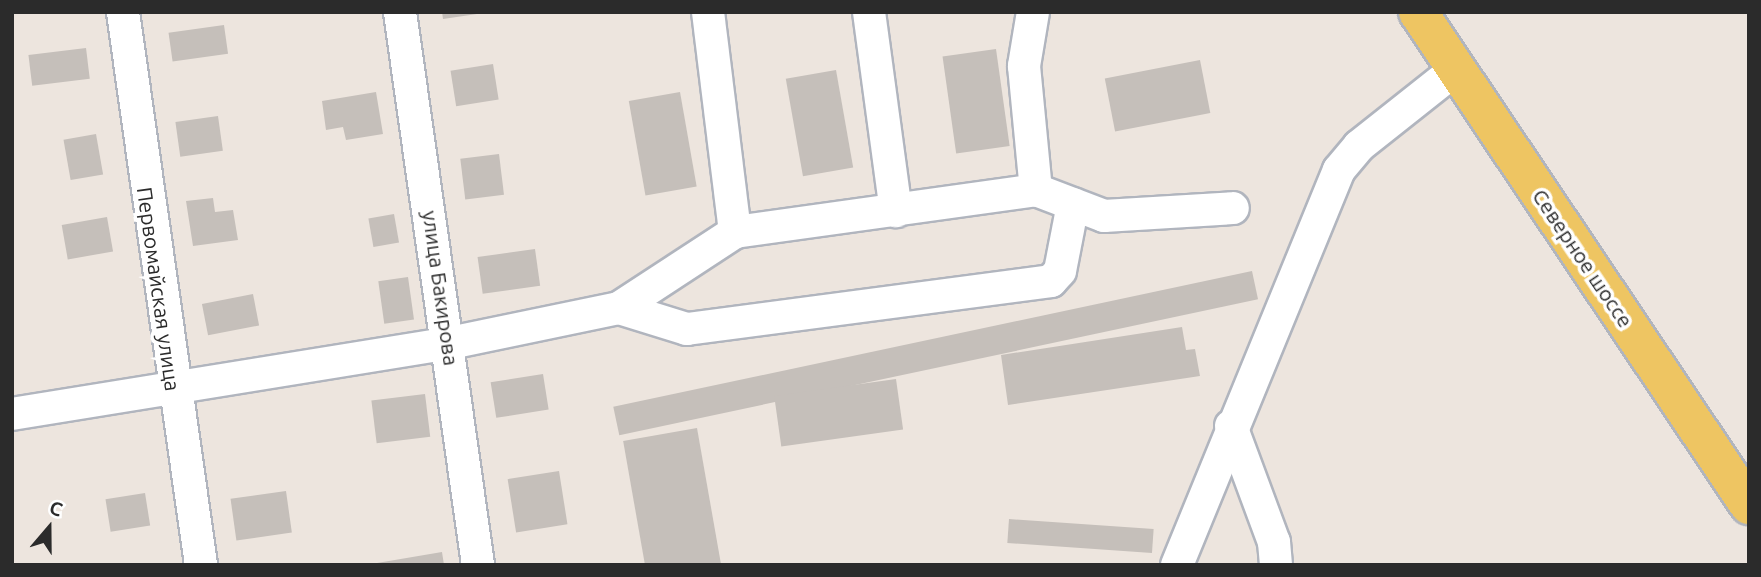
<!DOCTYPE html>
<meta charset="utf-8">
<style>
body{margin:0}
#map{position:relative;width:1761px;height:577px;overflow:hidden;background:#ede5de;font-family:Ubuntu,sans-serif}
div>[style]{position:absolute}
.building>*{inset:0;background:#c5bfba;transform-origin:0 0}
.roads{filter:drop-shadow(2px 0 #b1b5be) drop-shadow(-2px 0 #b1b5be) drop-shadow(0 2px #b1b5be) drop-shadow(0 -2px #b1b5be)}
.minor>*{height:32px;margin:-16px;padding:0 16px;transform-origin:16px;border-radius:16px;background:#fff}
.major>*{height:38px;margin:-19px;padding:0 19px;transform-origin:19px;border-radius:19px;background:#eec562}
span{translate:-50% -50%;white-space:nowrap;text-align:center;line-height:1.15;-webkit-text-stroke:7px #fff;paint-order:stroke}
.street-label{font-size:21px;color:#2b2b2b}
.frame{position:absolute;inset:0;border:14px solid #2b2b2b;pointer-events:none}
.north{position:absolute;left:14px;top:493px;width:70px;height:70px;-webkit-text-stroke:5px #fff;paint-order:stroke;rotate:20deg;font-size:19px;font-weight:700;line-height:28px;text-align:center;color:#2b2b2b}
.north::after{content:'';display:block;margin:auto;width:24px;height:32px;background:#2b2b2b;clip-path:polygon(50% 0,100% 100%,50% 72%,0 100%)}
</style>
<div id="map">
<div class="building">
<div style="clip-path:polygon(442px 12px,477px 12px,477px 14px,443px 19px)"></div>
<div style="left:224px;top:25px;width:29px;height:56px;rotate:82deg"></div>
<div style="left:86px;top:48px;width:31px;height:58px;rotate:83deg"></div>
<div style="left:996px;top:49px;width:98px;height:54px;rotate:82deg"></div>
<div style="left:1200px;top:60px;width:54px;height:97px;rotate:79deg"></div>
<div style="left:493px;top:64px;width:36px;height:43px;rotate:81deg"></div>
<div style="left:836px;top:70px;width:99px;height:51px;rotate:80deg"></div>
<div style="clip-path:polygon(376px 92px,383px 134px,346px 140px,343px 127px,326px 130px,322px 101px)"></div>
<div style="left:680px;top:92px;width:96px;height:52px;rotate:80deg"></div>
<div style="left:218px;top:116px;width:35px;height:43px;rotate:82deg"></div>
<div style="left:96px;top:134px;width:41px;height:33px;rotate:80deg"></div>
<div style="left:499px;top:154px;width:41px;height:39px;rotate:83deg"></div>
<div style="clip-path:polygon(213px 198px,215px 212px,233px 210px,238px 240px,193px 246px,186px 201px)"></div>
<div style="left:394px;top:214px;width:29px;height:26px;rotate:80deg"></div>
<div style="left:107px;top:217px;width:35px;height:46px;rotate:80deg"></div>
<div style="left:535px;top:249px;width:37px;height:58px;rotate:82deg"></div>
<div style="left:1252px;top:271px;width:29px;height:653px;rotate:78deg"></div>
<div style="left:408px;top:277px;width:43px;height:30px;rotate:82deg"></div>
<div style="left:253px;top:294px;width:32px;height:52px;rotate:79deg"></div>
<div style="clip-path:polygon(1182px 327px,1186px 350px,1195px 349px,1200px 376px,1008px 405px,1001px 355px)"></div>
<div style="left:543px;top:374px;width:36px;height:53px;rotate:81deg"></div>
<div style="left:896px;top:379px;width:51px;height:123px;rotate:82deg"></div>
<div style="left:425px;top:394px;width:43px;height:54px;rotate:83deg"></div>
<div style="left:697px;top:428px;width:139px;height:75px;rotate:80deg"></div>
<div style="left:559px;top:471px;width:54px;height:52px;rotate:81deg"></div>
<div style="left:286px;top:491px;width:42px;height:56px;rotate:82deg"></div>
<div style="left:145px;top:493px;width:33px;height:40px;rotate:81deg"></div>
<div style="left:1009px;top:519px;width:145px;height:24px;rotate:4deg"></div>
<div style="clip-path:polygon(442px 552px,444px 565px,377px 565px,377px 563px)"></div>
</div>
<div class="roads">
<div class="minor">
<div style="left:123px;top:12px;width:558px;rotate:81.97deg"></div>
<div style="left:400px;top:12px;width:558px;rotate:81.97deg"></div>
<div style="left:708px;top:12px;width:222px;rotate:83deg"></div>
<div style="left:869px;top:12px;width:201px;rotate:82.3deg"></div>
<div style="left:1033px;top:12px;width:55px;rotate:99.5deg"></div>
<div style="left:1024px;top:66px;width:125px;rotate:84.5deg"></div>
<div style="left:619px;top:308px;width:71px;rotate:17.2deg"></div>
<div style="left:687px;top:329px;width:367px;rotate:-7.5deg"></div>
<div style="left:1051px;top:281px;width:13px;rotate:-48deg"></div>
<div style="left:1060px;top:271px;width:68px;rotate:-79deg"></div>
<div style="left:12px;top:414px;width:444px;rotate:-9.2deg"></div>
<div style="left:450px;top:343px;width:173px;rotate:-11.7deg"></div>
<div style="left:619px;top:308px;width:139px;rotate:-33.2deg"></div>
<div style="left:735px;top:232px;width:304px;rotate:-7.9deg"></div>
<div style="left:1036px;top:190px;width:73px;rotate:20.9deg"></div>
<div style="left:1104px;top:216px;width:129px;rotate:-3.5deg"></div>
<div style="left:1231px;top:426px;width:124px;rotate:69.7deg"></div>
<div style="left:1274px;top:542px;width:23px;rotate:85deg"></div>
<div style="left:1177px;top:565px;width:427px;rotate:-67.7deg"></div>
<div style="left:1339px;top:170px;width:31px;rotate:-50deg"></div>
<div style="left:1359px;top:146px;width:124px;rotate:-38.4deg"></div>
</div>
<div class="major">
<div style="left:1418px;top:12px;width:594px;rotate:56.12deg"></div>
</div>
</div>
<div class="street-label">
<span style="left:1583px;top:258px;rotate:56deg">Северное шоссе</span>
<span style="left:441px;top:288px;rotate:82deg">улица Бакирова</span>
<span style="left:159px;top:289px;rotate:82deg">Первомайская улица</span>
</div>
<div class="frame"></div>
<div class="north">С</div>
</div>
